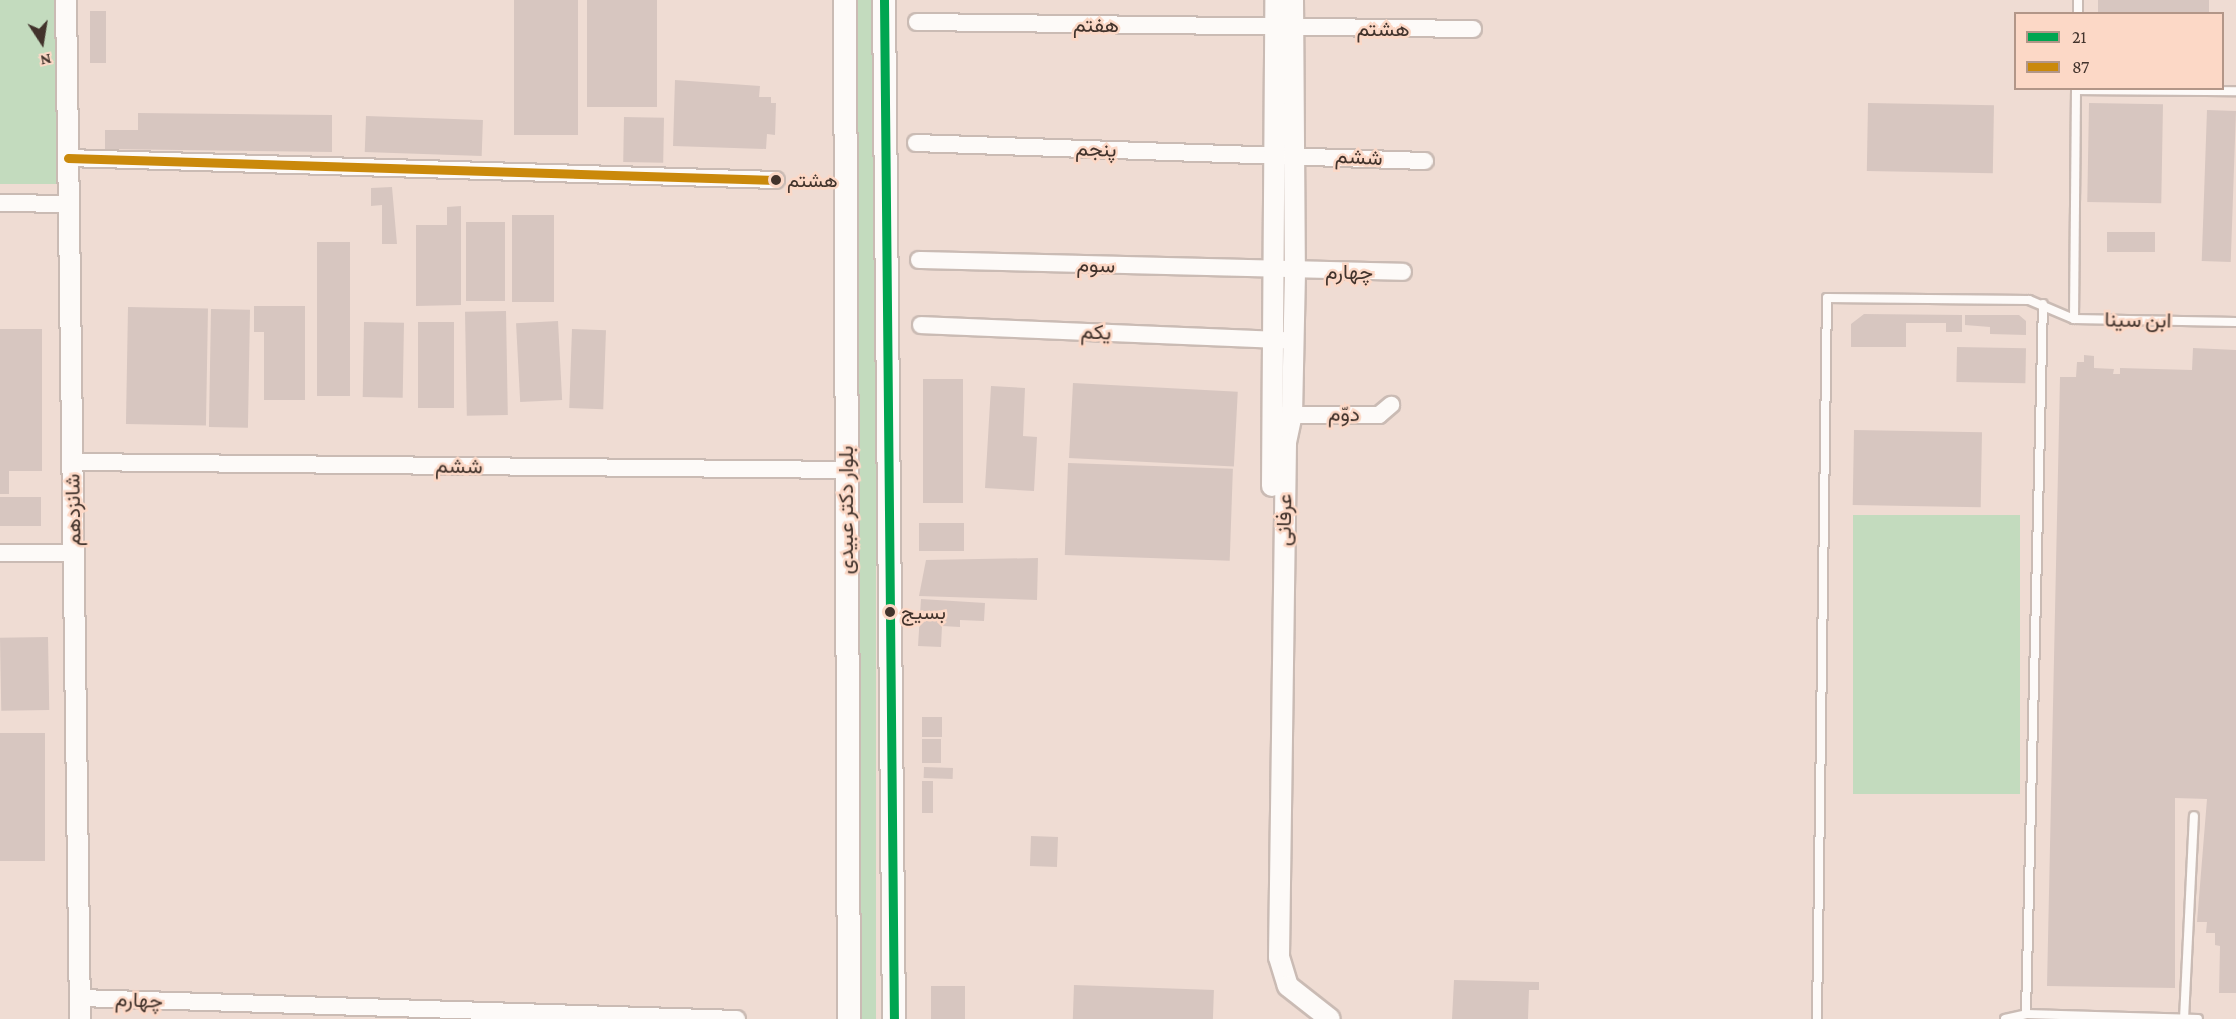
<!DOCTYPE html>
<meta charset="utf-8">
<style>
body{margin:0}
#map{position:relative;width:2236px;height:1019px;overflow:hidden;background:#efdcd3;font-family:"Crimson Pro",Vazirmatn,serif}
div>[style]{position:absolute}
.green>*{inset:0;background:#c3dbbe;transform-origin:0 0}
.building>*{inset:0;background:#d7c6c0;transform-origin:0 0}
.roads{filter:drop-shadow(2px 0 #cabbb4) drop-shadow(-2px 0 #cabbb4) drop-shadow(0 2px #cabbb4) drop-shadow(0 -2px #cabbb4)}
.service>*{height:8px;margin:-4px;padding:0 4px;transform-origin:4px;border-radius:4px;background:#fdfaf8}
.minor>*{height:16px;margin:-8px;padding:0 8px;transform-origin:8px;border-radius:8px;background:#fdfaf8}
.tertiary>*{height:20px;margin:-10px;padding:0 10px;transform-origin:10px;border-radius:10px;background:#fdfaf8}
.secondary>*{height:22px;margin:-11px;padding:0 11px;transform-origin:11px;border-radius:11px;background:#fdfaf8}
.bus-1>*{height:9px;margin:-4.5px;padding:0 4.5px;transform-origin:4.5px;border-radius:4.5px;background:#00a651}
.bus-2>*{height:9px;margin:-4.5px;padding:0 4.5px;transform-origin:4.5px;border-radius:4.5px;background:#ca890b}
.dots>*{width:16px;height:16px;translate:-50% -50%;box-sizing:border-box;border:3px solid #fcd8c6;border-radius:50%}
span{translate:-50% -50%;white-space:nowrap;text-align:center;line-height:1.15;-webkit-text-stroke:5px #fcd8c6;paint-order:stroke}
.bus-label{font-size:20px;color:#42332c}
.left{translate:0 -50%;text-align:left}
.street-label{font-size:21px;color:#42332c}
.legend{position:absolute;left:2014px;top:12px;width:210px;height:78px;box-sizing:border-box;background:#fcd8c6;border:2px solid #b29688;margin:0;padding:8px 10px;list-style:none;font-size:18px;color:#42332c}
.legend li{display:flex;align-items:center;gap:12px;height:30px}
.legend b{width:30px;border:2px solid #b29688}
.north{position:absolute;left:12px;top:12px;width:60px;height:60px;-webkit-text-stroke:4px #fcd8c6;paint-order:stroke;rotate:168deg;font-size:16px;font-weight:700;line-height:24px;text-align:center;color:#42332c}
.north::after{content:'';display:block;margin:auto;width:21px;height:27px;background:#42332c;clip-path:polygon(50% 0,100% 100%,50% 72%,0 100%)}
</style>
<div id="map">
<div class="green">
<div style="left:0;top:0;width:56px;height:184px"></div>
<div style="left:851px;top:0;width:25px;height:1019px"></div>
<div style="left:1853px;top:515px;width:167px;height:279px"></div>
</div>
<div class="building">
<div style="left:514px;top:0;width:64px;height:135px"></div>
<div style="left:587px;top:0;width:70px;height:107px"></div>
<div style="left:2098px;top:0;width:111px;height:14px"></div>
<div style="left:90px;top:11px;width:16px;height:52px"></div>
<div style="clip-path:polygon(675px 80px,760px 86px,759px 97px,771px 97px,771px 103px,776px 103px,775px 135px,767px 134px,766px 149px,673px 146px)"></div>
<div style="left:1868px;top:103px;width:126px;height:68px;rotate:1deg"></div>
<div style="left:2089px;top:103px;width:74px;height:99px;rotate:1deg"></div>
<div style="left:2207px;top:110px;width:29px;height:151px;rotate:2deg"></div>
<div style="clip-path:polygon(138px 113px,332px 115px,332px 152px,105px 149px,105px 130px,138px 130px)"></div>
<div style="left:366px;top:116px;width:117px;height:36px;rotate:2deg"></div>
<div style="left:624px;top:117px;width:40px;height:45px;rotate:1deg"></div>
<div style="clip-path:polygon(392px 187px,397px 244px,382px 244px,382px 205px,371px 206px,371px 188px)"></div>
<div style="clip-path:polygon(461px 206px,461px 305px,416px 306px,416px 225px,447px 225px,447px 207px)"></div>
<div style="left:512px;top:215px;width:42px;height:87px"></div>
<div style="left:466px;top:222px;width:39px;height:79px"></div>
<div style="left:2107px;top:232px;width:48px;height:20px"></div>
<div style="left:317px;top:242px;width:33px;height:154px"></div>
<div style="clip-path:polygon(254px 306px,305px 306px,305px 400px,264px 400px,264px 332px,254px 332px)"></div>
<div style="left:128px;top:307px;width:80px;height:117px;rotate:1deg"></div>
<div style="left:211px;top:309px;width:39px;height:118px;rotate:1deg"></div>
<div style="left:506px;top:311px;width:104px;height:41px;rotate:89deg"></div>
<div style="clip-path:polygon(1864px 314px,1962px 315px,1962px 332px,1946px 332px,1946px 323px,1906px 323px,1906px 347px,1851px 347px,1851px 324px)"></div>
<div style="clip-path:polygon(1965px 315px,2019px 315px,2026px 321px,2026px 335px,1990px 334px,1990px 327px,1965px 325px)"></div>
<div style="left:558px;top:321px;width:79px;height:42px;rotate:87deg"></div>
<div style="left:364px;top:322px;width:40px;height:75px;rotate:1deg"></div>
<div style="left:418px;top:322px;width:36px;height:86px"></div>
<div style="clip-path:polygon(0 329px,42px 329px,42px 471px,9px 471px,9px 494px,0 494px)"></div>
<div style="left:572px;top:329px;width:34px;height:79px;rotate:2deg"></div>
<div style="left:1957px;top:347px;width:69px;height:35px;rotate:1deg"></div>
<div style="clip-path:polygon(2193px 348px,2236px 350px,2236px 993px,2219px 993px,2220px 946px,2215px 945px,2215px 933px,2206px 933px,2207px 922px,2197px 922px,2207px 799px,2175px 798px,2175px 988px,2047px 986px,2060px 377px,2076px 377px,2077px 362px,2084px 362px,2084px 355px,2094px 356px,2094px 368px,2114px 369px,2113px 374px,2120px 374px,2120px 368px,2192px 370px)"></div>
<div style="left:923px;top:379px;width:40px;height:124px"></div>
<div style="left:1073px;top:383px;width:165px;height:75px;rotate:3deg"></div>
<div style="clip-path:polygon(991px 386px,1025px 388px,1023px 436px,1037px 437px,1034px 491px,985px 488px)"></div>
<div style="left:1854px;top:430px;width:128px;height:75px;rotate:1deg"></div>
<div style="left:1068px;top:463px;width:165px;height:92px;rotate:2deg"></div>
<div style="left:0;top:497px;width:41px;height:29px"></div>
<div style="left:919px;top:523px;width:45px;height:28px"></div>
<div style="clip-path:polygon(1038px 558px,1037px 600px,919px 596px,926px 560px)"></div>
<div style="clip-path:polygon(921px 599px,985px 603px,984px 621px,960px 620px,960px 627px,942px 626px,941px 647px,918px 646px)"></div>
<div style="left:48px;top:637px;width:73px;height:48px;rotate:89deg"></div>
<div style="left:922px;top:717px;width:20px;height:20px"></div>
<div style="left:0;top:733px;width:45px;height:128px"></div>
<div style="left:922px;top:739px;width:19px;height:24px"></div>
<div style="left:924px;top:767px;width:29px;height:11px;rotate:2deg"></div>
<div style="left:922px;top:781px;width:11px;height:32px"></div>
<div style="left:1031px;top:836px;width:27px;height:30px;rotate:2deg"></div>
<div style="clip-path:polygon(1454px 980px,1539px 982px,1539px 990px,1529px 990px,1528px 1019px,1452px 1019px)"></div>
<div style="left:1074px;top:985px;width:140px;height:34px;rotate:2deg"></div>
<div style="left:931px;top:986px;width:34px;height:33px"></div>
</div>
<div class="roads">
<div class="service">
<div style="left:2078px;top:14px;width:14px;rotate:-90deg"></div>
<div style="left:2076px;top:90px;width:160px;rotate:0.4deg"></div>
<div style="left:2074px;top:319px;width:231px;rotate:-89.5deg"></div>
<div style="left:2026px;top:1014px;width:710px;rotate:-88.63deg"></div>
<div style="left:1817px;top:1019px;width:721px;rotate:-89.21deg"></div>
<div style="left:1827px;top:298px;width:202px;rotate:0.6deg"></div>
<div style="left:2029px;top:300px;width:49px;rotate:22.9deg"></div>
<div style="left:2074px;top:319px;width:162px;rotate:1.1deg"></div>
<div style="left:2005px;top:1019px;width:22px;rotate:-13deg"></div>
<div style="left:2026px;top:1014px;width:172px;rotate:1.7deg"></div>
<div style="left:2184px;top:1019px;width:203px;rotate:-87.2deg"></div>
</div>
<div class="minor">
<div style="left:917px;top:22px;width:556px;rotate:0.72deg"></div>
<div style="left:916px;top:143px;width:509px;rotate:2.03deg"></div>
<div style="left:68px;top:158px;width:708px;rotate:1.78deg"></div>
<div style="left:0;top:203px;width:69px;rotate:0.8deg"></div>
<div style="left:919px;top:260px;width:484px;rotate:1.4deg"></div>
<div style="left:921px;top:325px;width:363px;rotate:2.4deg"></div>
<div style="left:1279px;top:415px;width:100px"></div>
<div style="left:1379px;top:415px;width:16px;rotate:-40deg"></div>
<div style="left:72px;top:462px;width:774px;rotate:0.59deg"></div>
<div style="left:0;top:553px;width:74px"></div>
<div style="left:80px;top:998px;width:657px;rotate:1.83deg"></div>
</div>
<div class="tertiary">
<div style="left:66px;top:0;width:1019px;rotate:89.21deg"></div>
<div style="left:1293px;top:0;width:272px;rotate:89.6deg"></div>
<div style="left:1295px;top:272px;width:142px;rotate:91.2deg"></div>
<div style="left:1292px;top:414px;width:30px;rotate:102deg"></div>
<div style="left:1286px;top:443px;width:514px;rotate:90.78deg"></div>
<div style="left:1279px;top:957px;width:30px;rotate:73deg"></div>
<div style="left:1288px;top:986px;width:53px;rotate:38.2deg"></div>
<div style="left:1272px;top:486px;width:486px;rotate:-89.6deg"></div>
</div>
<div class="secondary">
<div style="left:845px;top:0;width:1019px;rotate:89.78deg"></div>
<div style="left:884px;top:0;width:1019px;rotate:89.44deg"></div>
</div>
</div>
<div class="bus-1">
<div style="left:884px;top:0;width:1019px;rotate:89.44deg"></div>
</div>
<div class="bus-2">
<div style="left:68px;top:158px;width:708px;rotate:1.78deg"></div>
</div>
<div class="dots">
<div style="left:776px;top:180px;background:#42332c"></div>
<div style="left:890px;top:612px;background:#42332c"></div>
</div>
<div class="bus-label">
<span class="left" style="left:787px;top:180px">هشتم</span>
<span class="left" style="left:901px;top:612px">بسیج</span>
</div>
<div class="street-label">
<span style="left:1096px;top:25px;rotate:1deg">هفتم</span>
<span style="left:1383px;top:29px">هشتم</span>
<span style="left:1096px;top:149px;rotate:2deg">پنجم</span>
<span style="left:1359px;top:157px;rotate:3deg">ششم</span>
<span style="left:1096px;top:265px;rotate:2deg">سوم</span>
<span style="left:1349px;top:272px">چهارم</span>
<span style="left:2138px;top:320px;rotate:1deg">ابن سینا</span>
<span style="left:1096px;top:332px;rotate:2deg">یکم</span>
<span style="left:1344px;top:414px;rotate:1deg">دوّم</span>
<span style="left:459px;top:466px;rotate:1deg">ششم</span>
<span style="left:73px;top:510px;rotate:-91deg">شانزدهم</span>
<span style="left:846px;top:510px;rotate:-90deg">بلوار دکتر عبیدی</span>
<span style="left:1284px;top:520px;rotate:-89deg">عرفانی</span>
<span style="left:139px;top:1000px;rotate:2deg">چهارم</span>
</div>
<ul class="legend">
<li><b style="height:8px;background:#00a651"></b>21</li>
<li><b style="height:8px;background:#ca890b"></b>87</li>
</ul>
<div class="north">N</div>
</div>
